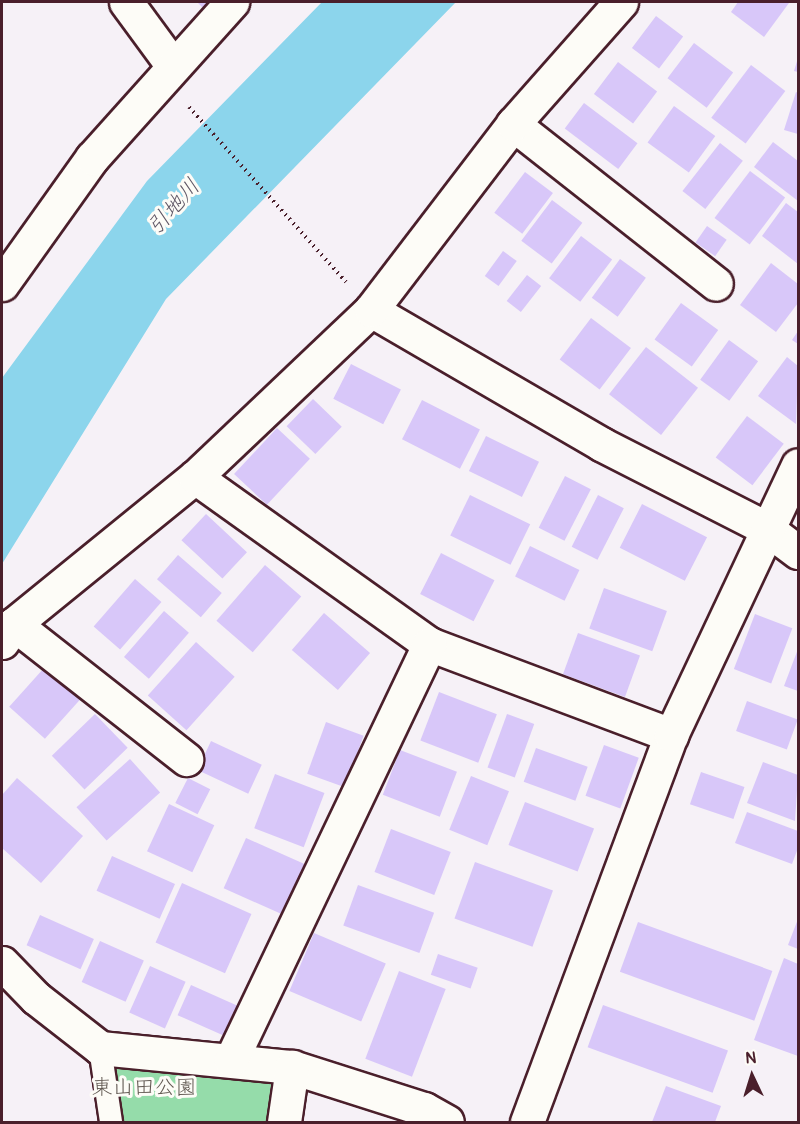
<!DOCTYPE html>
<meta charset="utf-8">
<style>
body{margin:0}
#map{position:relative;width:800px;height:1124px;overflow:hidden;background:#f6f1f7;font-family:Pangolin,"Klee One",sans-serif}
div>[style]{position:absolute}
.green>*{inset:0;background:#95dcaa}
.water>*{inset:0;background:#8cd5ec}
.building>*{inset:0;background:#d8c7f9;transform-origin:0 0}
.path>*{height:4px;margin-top:-2px;transform-origin:0;background:repeating-linear-gradient(90deg,#4a1f2b 0 1.5px,transparent 0 6px)}
.roads{filter:drop-shadow(2px 0 #4a1f2b) drop-shadow(-2px 0 #4a1f2b) drop-shadow(0 2px #4a1f2b) drop-shadow(0 -2px #4a1f2b)}
.lane>*{height:22px;margin:-11px;padding:0 11px;transform-origin:11px;border-radius:11px;background:#fdfcf7}
.street>*{height:33px;margin:-16.5px;padding:0 16.5px;transform-origin:16.5px;border-radius:16.5px;background:#fdfcf7}
span{translate:-50% -50%;white-space:nowrap;text-align:center;line-height:1.15;-webkit-text-stroke:6px #fdfcf7;paint-order:stroke}
.park-label{font-size:21px;color:#605851}
.water-label{font-size:22px;color:#5e5665;font-style:italic}
.frame{position:absolute;inset:0;border:3px solid #4a1f2b;pointer-events:none}
.north{position:absolute;left:722px;top:1046px;width:60px;height:60px;-webkit-text-stroke:4px #fdfcf7;paint-order:stroke;rotate:356deg;font-size:16px;font-weight:700;line-height:24px;text-align:center;color:#4a1f2b}
.north::after{content:'';display:block;margin:auto;width:21px;height:27px;background:#4a1f2b;clip-path:polygon(50% 0,100% 100%,50% 72%,0 100%)}
</style>
<div id="map">
<div class="green">
<div style="clip-path:polygon(100px 1048px,292px 1067px,283px 1122px,111px 1122px)"></div>
</div>
<div class="water">
<div style="clip-path:polygon(322px 2px,456px 2px,166px 299px,2px 564px,2px 378px,147px 181px)"></div>
</div>
<div class="building">
<div style="clip-path:polygon(197px 2px,211px 2px,203px 8px)"></div>
<div style="clip-path:polygon(738px 2px,787px 2px,789px 3px,764px 37px,731px 12px)"></div>
<div style="left:656px;top:16px;width:34px;height:40px;rotate:37deg"></div>
<div style="left:694px;top:43px;width:49px;height:44px;rotate:37deg"></div>
<div style="clip-path:polygon(798px 58px,798px 72px,794px 71px)"></div>
<div style="left:618px;top:62px;width:49px;height:40px;rotate:37deg"></div>
<div style="left:751px;top:65px;width:43px;height:66px;rotate:37deg"></div>
<div style="clip-path:polygon(796px 92px,798px 93px,798px 134px,784px 130px)"></div>
<div style="left:584px;top:103px;width:67px;height:32px;rotate:37deg"></div>
<div style="left:674px;top:106px;width:51px;height:45px;rotate:36deg"></div>
<div style="clip-path:polygon(773px 142px,798px 161px,798px 201px,754px 167px)"></div>
<div style="left:720px;top:143px;width:29px;height:61px;rotate:38deg"></div>
<div style="left:750px;top:171px;width:44px;height:59px;rotate:37deg"></div>
<div style="left:525px;top:172px;width:35px;height:51px;rotate:37deg"></div>
<div style="left:552px;top:200px;width:38px;height:51px;rotate:37deg"></div>
<div style="clip-path:polygon(786px 203px,798px 212px,798px 264px,762px 236px)"></div>
<div style="left:707px;top:226px;width:24px;height:20px;rotate:35deg"></div>
<div style="left:581px;top:236px;width:39px;height:53px;rotate:37deg"></div>
<div style="left:503px;top:251px;width:17px;height:31px;rotate:36deg"></div>
<div style="left:620px;top:259px;width:32px;height:48px;rotate:36deg"></div>
<div style="clip-path:polygon(771px 263px,798px 284px,798px 303px,776px 332px,740px 305px)"></div>
<div style="left:527px;top:275px;width:18px;height:33px;rotate:38deg"></div>
<div style="left:681px;top:303px;width:46px;height:45px;rotate:36deg"></div>
<div style="left:591px;top:318px;width:50px;height:52px;rotate:37deg"></div>
<div style="clip-path:polygon(798px 331px,798px 344px,792px 340px)"></div>
<div style="left:729px;top:340px;width:36px;height:49px;rotate:36deg"></div>
<div style="left:646px;top:347px;width:66px;height:60px;rotate:38deg"></div>
<div style="clip-path:polygon(787px 357px,798px 366px,796px 424px,758px 396px)"></div>
<div style="left:351px;top:364px;width:56px;height:39px;rotate:27deg"></div>
<div style="left:313px;top:399px;width:40px;height:38px;rotate:44deg"></div>
<div style="left:422px;top:400px;width:65px;height:44px;rotate:27deg"></div>
<div style="left:747px;top:416px;width:46px;height:52px;rotate:37deg"></div>
<div style="left:277px;top:428px;width:45px;height:63px;rotate:43deg"></div>
<div style="left:486px;top:436px;width:59px;height:39px;rotate:26deg"></div>
<div style="left:565px;top:476px;width:29px;height:58px;rotate:27deg"></div>
<div style="left:470px;top:495px;width:67px;height:45px;rotate:26deg"></div>
<div style="left:598px;top:495px;width:29px;height:58px;rotate:27deg"></div>
<div style="left:642px;top:504px;width:73px;height:49px;rotate:27deg"></div>
<div style="left:206px;top:514px;width:56px;height:36px;rotate:43deg"></div>
<div style="left:530px;top:546px;width:55px;height:34px;rotate:26deg"></div>
<div style="left:441px;top:553px;width:60px;height:46px;rotate:27deg"></div>
<div style="left:178px;top:555px;width:58px;height:32px;rotate:41deg"></div>
<div style="left:265px;top:565px;width:48px;height:74px;rotate:41deg"></div>
<div style="left:135px;top:579px;width:35px;height:63px;rotate:41deg"></div>
<div style="left:604px;top:588px;width:67px;height:43px;rotate:20deg"></div>
<div style="left:164px;top:611px;width:33px;height:61px;rotate:41deg"></div>
<div style="left:324px;top:613px;width:61px;height:49px;rotate:41deg"></div>
<div style="left:755px;top:614px;width:40px;height:59px;rotate:21deg"></div>
<div style="left:578px;top:633px;width:66px;height:44px;rotate:20deg"></div>
<div style="left:196px;top:642px;width:52px;height:72px;rotate:42deg"></div>
<div style="clip-path:polygon(798px 649px,798px 691px,784px 686px)"></div>
<div style="left:44px;top:668px;width:48px;height:52px;rotate:42deg"></div>
<div style="left:439px;top:692px;width:62px;height:52px;rotate:21deg"></div>
<div style="left:747px;top:701px;width:54px;height:32px;rotate:20deg"></div>
<div style="left:95px;top:714px;width:47px;height:60px;rotate:46deg"></div>
<div style="left:507px;top:714px;width:29px;height:57px;rotate:20deg"></div>
<div style="left:326px;top:722px;width:40px;height:55px;rotate:20deg"></div>
<div style="left:211px;top:741px;width:56px;height:32px;rotate:25deg"></div>
<div style="left:604px;top:745px;width:37px;height:54px;rotate:20deg"></div>
<div style="left:536px;top:748px;width:55px;height:36px;rotate:20deg"></div>
<div style="left:400px;top:750px;width:61px;height:48px;rotate:21deg"></div>
<div style="left:130px;top:759px;width:45px;height:72px;rotate:48deg"></div>
<div style="clip-path:polygon(763px 762px,798px 775px,795px 821px,747px 803px)"></div>
<div style="left:701px;top:772px;width:46px;height:34px;rotate:19deg"></div>
<div style="left:275px;top:774px;width:53px;height:58px;rotate:21deg"></div>
<div style="left:471px;top:776px;width:41px;height:58px;rotate:22deg"></div>
<div style="clip-path:polygon(17px 778px,83px 836px,41px 883px,2px 848px,2px 795px)"></div>
<div style="left:188px;top:778px;width:25px;height:28px;rotate:27deg"></div>
<div style="left:525px;top:802px;width:74px;height:46px;rotate:21deg"></div>
<div style="left:169px;top:804px;width:50px;height:52px;rotate:25deg"></div>
<div style="clip-path:polygon(747px 812px,798px 831px,798px 848px,792px 864px,735px 843px)"></div>
<div style="left:391px;top:829px;width:64px;height:46px;rotate:21deg"></div>
<div style="left:246px;top:838px;width:64px;height:55px;rotate:24deg"></div>
<div style="left:112px;top:856px;width:69px;height:38px;rotate:24deg"></div>
<div style="left:475px;top:862px;width:83px;height:60px;rotate:20deg"></div>
<div style="left:182px;top:883px;width:76px;height:65px;rotate:24deg"></div>
<div style="left:358px;top:885px;width:81px;height:43px;rotate:20deg"></div>
<div style="left:40px;top:915px;width:59px;height:33px;rotate:24deg"></div>
<div style="clip-path:polygon(798px 919px,798px 949px,788px 945px)"></div>
<div style="left:638px;top:922px;width:143px;height:53px;rotate:20deg"></div>
<div style="left:314px;top:933px;width:78px;height:63px;rotate:23deg"></div>
<div style="left:100px;top:941px;width:48px;height:45px;rotate:24deg"></div>
<div style="left:438px;top:954px;width:42px;height:22px;rotate:19deg"></div>
<div style="clip-path:polygon(784px 958px,798px 964px,798px 1056px,754px 1040px)"></div>
<div style="left:150px;top:966px;width:39px;height:51px;rotate:24deg"></div>
<div style="left:399px;top:971px;width:50px;height:94px;rotate:21deg"></div>
<div style="left:191px;top:985px;width:54px;height:33px;rotate:24deg"></div>
<div style="left:603px;top:1005px;width:133px;height:45px;rotate:20deg"></div>
<div style="clip-path:polygon(666px 1086px,721px 1106px,715px 1122px,652px 1122px)"></div>
</div>
<div class="path">
<div style="left:189px;top:107px;width:235px;rotate:48.1deg"></div>
</div>
<div class="roads">
<div class="lane">
<div style="left:100px;top:1048px;width:75px;rotate:81.5deg"></div>
</div>
<div class="street">
<div style="left:126px;top:2px;width:79px;rotate:53.7deg"></div>
<div style="left:513px;top:124px;width:258px;rotate:38.2deg"></div>
<div style="left:2px;top:284px;width:155px;rotate:-54.5deg"></div>
<div style="left:92px;top:158px;width:210px;rotate:-48.1deg"></div>
<div style="left:371px;top:310px;width:266px;rotate:30.2deg"></div>
<div style="left:601px;top:444px;width:185px;rotate:27deg"></div>
<div style="left:766px;top:528px;width:40px;rotate:37deg"></div>
<div style="left:195px;top:477px;width:287px;rotate:35.5deg"></div>
<div style="left:429px;top:644px;width:259px;rotate:20.6deg"></div>
<div style="left:14px;top:624px;width:219px;rotate:38.1deg"></div>
<div style="left:2px;top:642px;width:22px;rotate:-56deg"></div>
<div style="left:14px;top:624px;width:233px;rotate:-39.1deg"></div>
<div style="left:195px;top:477px;width:243px;rotate:-43.5deg"></div>
<div style="left:371px;top:310px;width:234px;rotate:-52.6deg"></div>
<div style="left:513px;top:124px;width:163px;rotate:-48.5deg"></div>
<div style="left:2px;top:963px;width:49px;rotate:45.8deg"></div>
<div style="left:36px;top:998px;width:81px;rotate:38deg"></div>
<div style="left:100px;top:1048px;width:193px;rotate:5.7deg"></div>
<div style="left:292px;top:1067px;width:139px;rotate:17.7deg"></div>
<div style="left:424px;top:1109px;width:26px;rotate:29deg"></div>
<div style="left:231px;top:1060px;width:461px;rotate:-64.5deg"></div>
<div style="left:284px;top:1122px;width:56px;rotate:-81.7deg"></div>
<div style="left:527px;top:1122px;width:413px;rotate:-69.6deg"></div>
<div style="left:671px;top:735px;width:298px;rotate:-64.8deg"></div>
</div>
</div>
<div class="park-label">
<span style="left:144px;top:1088px">東山田公園</span>
</div>
<div class="water-label">
<span style="left:174px;top:207px;rotate:-48deg">引地川</span>
</div>
<div class="frame"></div>
<div class="north">N</div>
</div>
